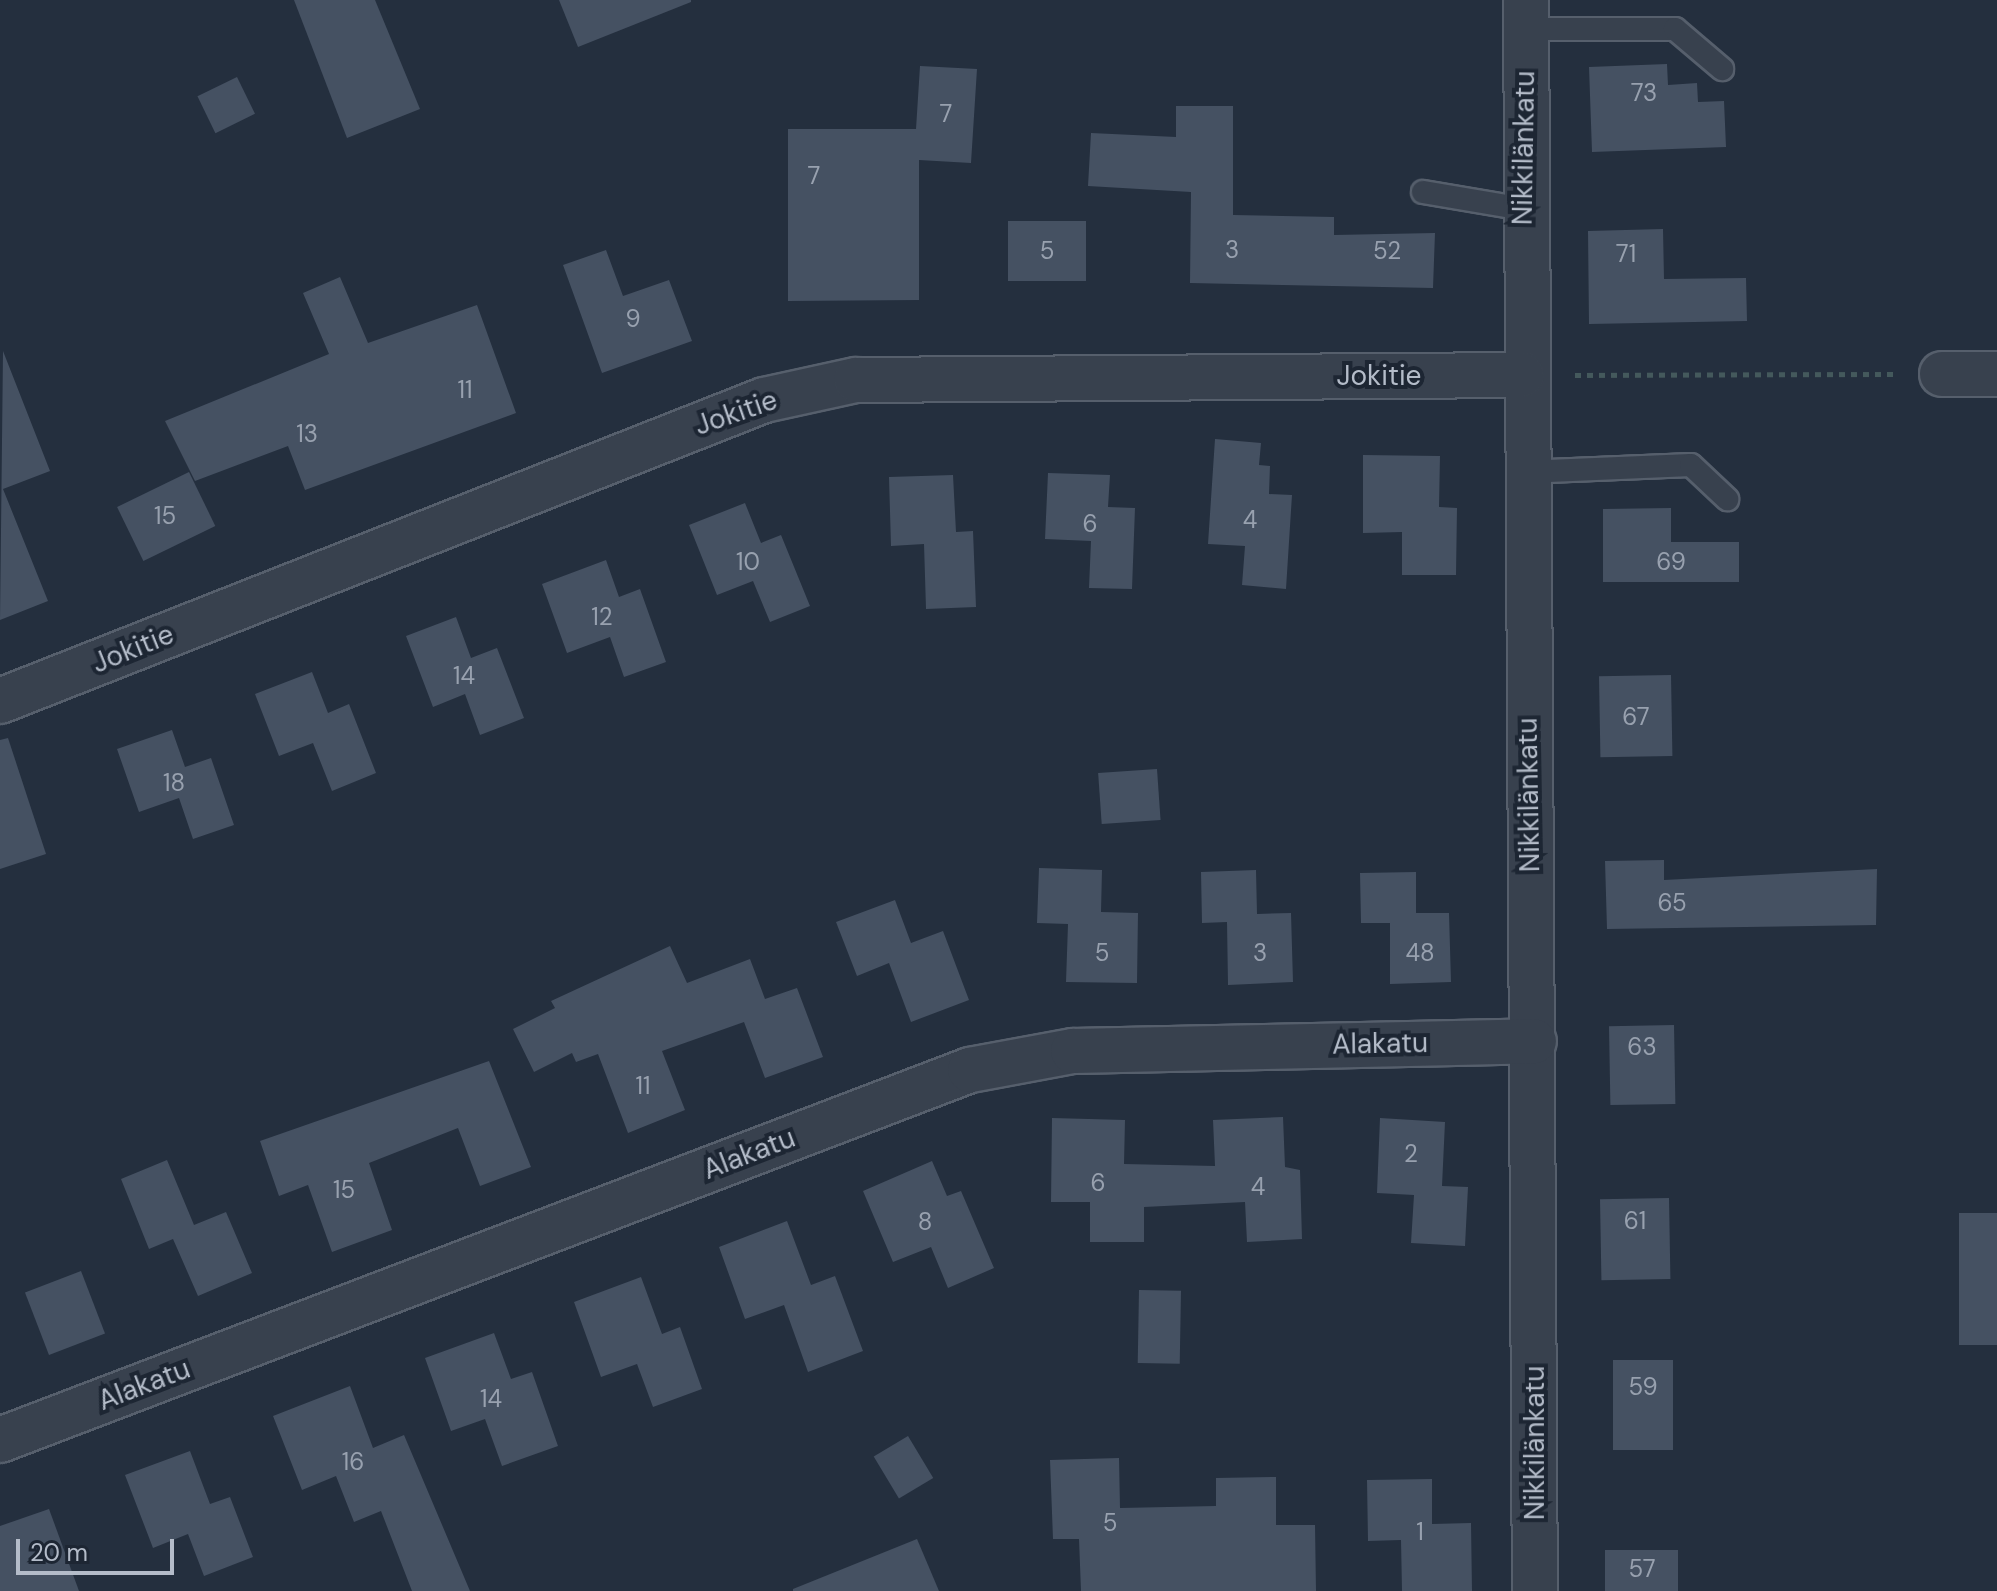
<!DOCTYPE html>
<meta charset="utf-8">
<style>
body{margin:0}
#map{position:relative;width:1997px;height:1591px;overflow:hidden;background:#242f3e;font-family:"DM Sans",sans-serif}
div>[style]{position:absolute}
.building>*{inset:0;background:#455162;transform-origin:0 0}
.path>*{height:5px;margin-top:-2.5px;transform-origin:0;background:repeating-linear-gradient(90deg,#44595c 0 6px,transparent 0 12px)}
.roads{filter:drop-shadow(2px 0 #565f6c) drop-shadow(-2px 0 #565f6c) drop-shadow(0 2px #565f6c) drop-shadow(0 -2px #565f6c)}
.service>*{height:22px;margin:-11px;padding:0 11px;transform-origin:11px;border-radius:11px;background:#38414e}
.minor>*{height:44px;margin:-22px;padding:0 22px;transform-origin:22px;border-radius:22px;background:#38414e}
span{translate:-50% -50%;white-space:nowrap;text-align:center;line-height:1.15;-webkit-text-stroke:8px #1d2633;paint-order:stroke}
.number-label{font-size:24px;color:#98a1af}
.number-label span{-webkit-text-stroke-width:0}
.street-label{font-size:28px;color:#b4bcc9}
.scale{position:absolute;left:16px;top:1539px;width:158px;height:36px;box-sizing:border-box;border:4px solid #b4bcc9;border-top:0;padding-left:10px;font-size:24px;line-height:28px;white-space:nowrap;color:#b4bcc9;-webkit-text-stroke:6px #1d2633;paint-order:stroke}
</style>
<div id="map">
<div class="building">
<div style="clip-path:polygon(294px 0,375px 0,420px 109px,347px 138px)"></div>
<div style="clip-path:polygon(559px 0,691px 0,691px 2px,578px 47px)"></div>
<div style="clip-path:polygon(1667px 64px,1668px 85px,1697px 83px,1698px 102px,1724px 101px,1726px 147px,1592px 152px,1589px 67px)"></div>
<div style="clip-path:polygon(920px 66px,977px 69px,971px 163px,919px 160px,919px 300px,788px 301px,788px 129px,916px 129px)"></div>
<div style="left:237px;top:77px;width:41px;height:44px;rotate:64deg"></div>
<div style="clip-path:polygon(1176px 106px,1233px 106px,1233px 215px,1334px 217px,1334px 235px,1435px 233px,1433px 288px,1190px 283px,1191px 192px,1088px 186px,1091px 133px,1176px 137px)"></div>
<div style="left:1086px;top:221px;width:60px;height:78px;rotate:90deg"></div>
<div style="clip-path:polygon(1663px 229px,1664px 279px,1746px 278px,1747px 321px,1589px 324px,1588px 231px)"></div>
<div style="clip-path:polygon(606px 250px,623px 296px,669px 280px,692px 341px,602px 373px,563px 265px)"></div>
<div style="clip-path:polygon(340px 277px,368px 343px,477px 305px,516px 413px,305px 490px,288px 446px,195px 481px,165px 421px,329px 354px,303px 293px)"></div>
<div style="clip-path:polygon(3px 351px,50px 471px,3px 489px,48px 601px,0 620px)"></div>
<div style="clip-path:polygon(1215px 439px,1261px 443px,1259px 465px,1270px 466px,1269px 494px,1292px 495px,1286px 589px,1242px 585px,1245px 546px,1208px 544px)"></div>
<div style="clip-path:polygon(1363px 455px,1440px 456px,1439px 507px,1457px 508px,1456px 575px,1402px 575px,1402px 532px,1363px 533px)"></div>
<div style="left:189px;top:472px;width:60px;height:80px;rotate:64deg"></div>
<div style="clip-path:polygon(1048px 473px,1110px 475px,1108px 507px,1135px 508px,1132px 589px,1089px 588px,1091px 541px,1045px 539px)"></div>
<div style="clip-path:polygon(953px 475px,956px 532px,973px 531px,976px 607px,926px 609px,924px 544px,891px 546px,889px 477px)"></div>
<div style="clip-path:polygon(745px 503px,761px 543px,781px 535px,810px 606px,770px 622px,753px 581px,717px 595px,689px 525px)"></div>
<div style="clip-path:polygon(1671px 508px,1671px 542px,1739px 542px,1739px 582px,1603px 582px,1603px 509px)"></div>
<div style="clip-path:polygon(606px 560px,619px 597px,640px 589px,666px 662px,624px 677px,610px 637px,567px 653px,542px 584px)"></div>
<div style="clip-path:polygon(456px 617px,471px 658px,497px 648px,524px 718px,480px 735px,465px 694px,433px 707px,406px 636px)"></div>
<div style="clip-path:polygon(312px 672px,328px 713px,349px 704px,376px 773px,332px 791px,313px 743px,279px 756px,255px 694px)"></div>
<div style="left:1671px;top:675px;width:81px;height:72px;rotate:89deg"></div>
<div style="clip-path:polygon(172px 730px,185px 767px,211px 758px,234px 825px,193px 839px,179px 798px,139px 812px,117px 749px)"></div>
<div style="clip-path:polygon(8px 738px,46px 854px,0 869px,0 740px)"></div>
<div style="left:1157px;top:769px;width:51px;height:59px;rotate:86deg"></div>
<div style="clip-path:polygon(1664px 860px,1664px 880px,1877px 869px,1876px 925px,1607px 929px,1605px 861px)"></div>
<div style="clip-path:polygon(1039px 868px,1102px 870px,1101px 912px,1138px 913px,1137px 983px,1066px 982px,1068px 924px,1037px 923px)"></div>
<div style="clip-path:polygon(1256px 870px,1257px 914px,1291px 913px,1293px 982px,1228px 985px,1227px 922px,1202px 923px,1201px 872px)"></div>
<div style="clip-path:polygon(1416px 872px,1416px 913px,1449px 913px,1451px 982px,1390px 984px,1390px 923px,1361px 923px,1360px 873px)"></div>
<div style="clip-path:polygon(895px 900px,911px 943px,943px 931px,969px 1000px,911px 1022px,889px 963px,857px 976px,836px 922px)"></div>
<div style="clip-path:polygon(670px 946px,687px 983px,750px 959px,765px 999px,797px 988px,823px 1057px,765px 1078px,744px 1022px,662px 1051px,685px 1110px,628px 1133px,598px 1054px,576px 1062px,572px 1053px,534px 1072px,513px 1029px,555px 1008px,551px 1001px)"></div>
<div style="left:1674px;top:1025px;width:79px;height:65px;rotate:89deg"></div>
<div style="clip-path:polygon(489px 1061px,531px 1167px,480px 1186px,458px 1128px,369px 1163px,392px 1230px,332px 1252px,308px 1185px,279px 1196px,260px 1141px)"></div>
<div style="clip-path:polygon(1283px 1117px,1285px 1167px,1300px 1170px,1302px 1239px,1247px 1242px,1245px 1202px,1144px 1207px,1144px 1242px,1090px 1242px,1090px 1202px,1051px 1202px,1052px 1118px,1125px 1120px,1124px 1164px,1215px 1166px,1213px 1120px)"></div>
<div style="clip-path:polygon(1380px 1118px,1445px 1122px,1442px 1186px,1468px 1187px,1465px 1246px,1411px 1243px,1414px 1195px,1377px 1193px)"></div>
<div style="clip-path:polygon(167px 1160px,194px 1225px,226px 1212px,252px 1273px,198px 1296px,173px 1239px,149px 1249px,121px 1179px)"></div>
<div style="clip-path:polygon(932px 1161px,947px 1196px,961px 1191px,994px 1268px,948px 1288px,931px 1247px,893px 1262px,863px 1191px)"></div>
<div style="left:1669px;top:1198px;width:81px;height:69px;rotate:89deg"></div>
<div style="left:1959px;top:1213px;width:38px;height:132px"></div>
<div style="clip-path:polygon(787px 1221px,811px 1285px,835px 1276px,863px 1351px,808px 1372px,784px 1305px,745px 1319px,719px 1247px)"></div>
<div style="left:81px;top:1271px;width:67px;height:60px;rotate:69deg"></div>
<div style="clip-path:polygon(641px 1277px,662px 1334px,680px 1327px,702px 1389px,653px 1407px,637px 1364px,601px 1377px,574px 1302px)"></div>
<div style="left:1139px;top:1290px;width:42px;height:73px;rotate:1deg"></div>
<div style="clip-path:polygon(494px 1333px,511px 1379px,532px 1372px,558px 1446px,502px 1466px,485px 1419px,451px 1431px,425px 1358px)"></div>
<div style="left:1613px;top:1360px;width:60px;height:90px"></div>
<div style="clip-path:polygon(350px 1386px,373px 1448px,404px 1435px,470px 1591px,412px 1591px,381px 1511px,354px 1522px,336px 1476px,302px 1490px,273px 1416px)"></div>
<div style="left:908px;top:1436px;width:49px;height:40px;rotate:59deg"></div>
<div style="clip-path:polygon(190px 1451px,210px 1504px,230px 1497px,253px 1557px,204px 1576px,188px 1534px,153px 1548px,125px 1475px)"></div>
<div style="clip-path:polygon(1119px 1458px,1120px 1508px,1216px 1506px,1216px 1478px,1276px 1477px,1276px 1525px,1315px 1525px,1316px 1591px,1081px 1591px,1079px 1539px,1053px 1539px,1050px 1460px)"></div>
<div style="clip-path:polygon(1432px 1479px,1432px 1524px,1471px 1523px,1472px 1591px,1402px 1591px,1401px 1540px,1368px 1541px,1367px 1480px)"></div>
<div style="clip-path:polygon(49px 1509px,79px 1591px,0 1591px,0 1526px)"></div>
<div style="clip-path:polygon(917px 1539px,939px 1591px,793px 1591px,793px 1589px)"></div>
<div style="left:1605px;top:1550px;width:73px;height:41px"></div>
</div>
<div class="path">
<div style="left:1575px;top:375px;width:318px;rotate:-0.2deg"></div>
</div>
<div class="roads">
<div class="service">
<div style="left:1525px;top:29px;width:150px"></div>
<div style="left:1675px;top:29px;width:62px;rotate:40.4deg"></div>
<div style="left:1423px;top:192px;width:101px;rotate:9.6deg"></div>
<div style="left:1524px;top:472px;width:167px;rotate:-2.4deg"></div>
<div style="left:1691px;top:465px;width:50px;rotate:43.4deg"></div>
</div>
<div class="minor">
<div style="left:1526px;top:0;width:1591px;rotate:89.68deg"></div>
<div style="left:1942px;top:374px;width:55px"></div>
<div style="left:0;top:701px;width:821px;rotate:-21.5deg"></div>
<div style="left:764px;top:400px;width:94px;rotate:-12.3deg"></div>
<div style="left:856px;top:380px;width:666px;rotate:-0.43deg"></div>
<div style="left:0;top:1440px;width:1038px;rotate:-20.88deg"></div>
<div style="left:970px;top:1070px;width:105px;rotate:-10.5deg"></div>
<div style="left:1073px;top:1051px;width:461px;rotate:-1.2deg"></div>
</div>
</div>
<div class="number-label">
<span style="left:1644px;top:93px">73</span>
<span style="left:946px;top:114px">7</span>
<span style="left:814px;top:176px">7</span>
<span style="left:1232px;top:250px">3</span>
<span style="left:1047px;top:251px">5</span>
<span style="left:1387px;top:251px">52</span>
<span style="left:1626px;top:254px">71</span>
<span style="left:633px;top:319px">9</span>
<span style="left:465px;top:390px">11</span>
<span style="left:307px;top:434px">13</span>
<span style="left:165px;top:516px">15</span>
<span style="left:1250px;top:520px">4</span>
<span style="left:1090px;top:524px">6</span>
<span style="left:748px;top:562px">10</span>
<span style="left:1671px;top:562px">69</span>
<span style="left:602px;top:617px">12</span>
<span style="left:464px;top:676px">14</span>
<span style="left:1636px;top:717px">67</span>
<span style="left:174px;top:783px">18</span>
<span style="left:1672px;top:903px">65</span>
<span style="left:1102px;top:953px">5</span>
<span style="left:1260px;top:953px">3</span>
<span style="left:1420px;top:953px">48</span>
<span style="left:1642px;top:1047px">63</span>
<span style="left:643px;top:1086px">11</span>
<span style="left:1411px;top:1154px">2</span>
<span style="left:1098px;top:1183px">6</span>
<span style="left:1258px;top:1187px">4</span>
<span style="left:344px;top:1190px">15</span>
<span style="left:1635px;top:1221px">61</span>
<span style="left:925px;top:1222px">8</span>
<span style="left:1643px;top:1387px">59</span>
<span style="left:491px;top:1399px">14</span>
<span style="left:353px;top:1462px">16</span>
<span style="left:1110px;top:1523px">5</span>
<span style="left:1420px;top:1532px">1</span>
<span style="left:1642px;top:1569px">57</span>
</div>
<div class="street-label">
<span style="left:1524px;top:148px;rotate:-89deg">Nikkilänkatu</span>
<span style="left:1379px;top:376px">Jokitie</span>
<span style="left:736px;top:413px;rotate:-19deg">Jokitie</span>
<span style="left:133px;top:649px;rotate:-22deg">Jokitie</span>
<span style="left:1529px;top:795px;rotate:-91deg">Nikkilänkatu</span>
<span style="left:1380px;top:1044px;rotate:-1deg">Alakatu</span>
<span style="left:749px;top:1154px;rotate:-21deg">Alakatu</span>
<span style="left:144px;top:1385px;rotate:-21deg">Alakatu</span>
<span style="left:1535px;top:1443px;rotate:-90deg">Nikkilänkatu</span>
</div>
<div class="scale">20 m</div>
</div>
